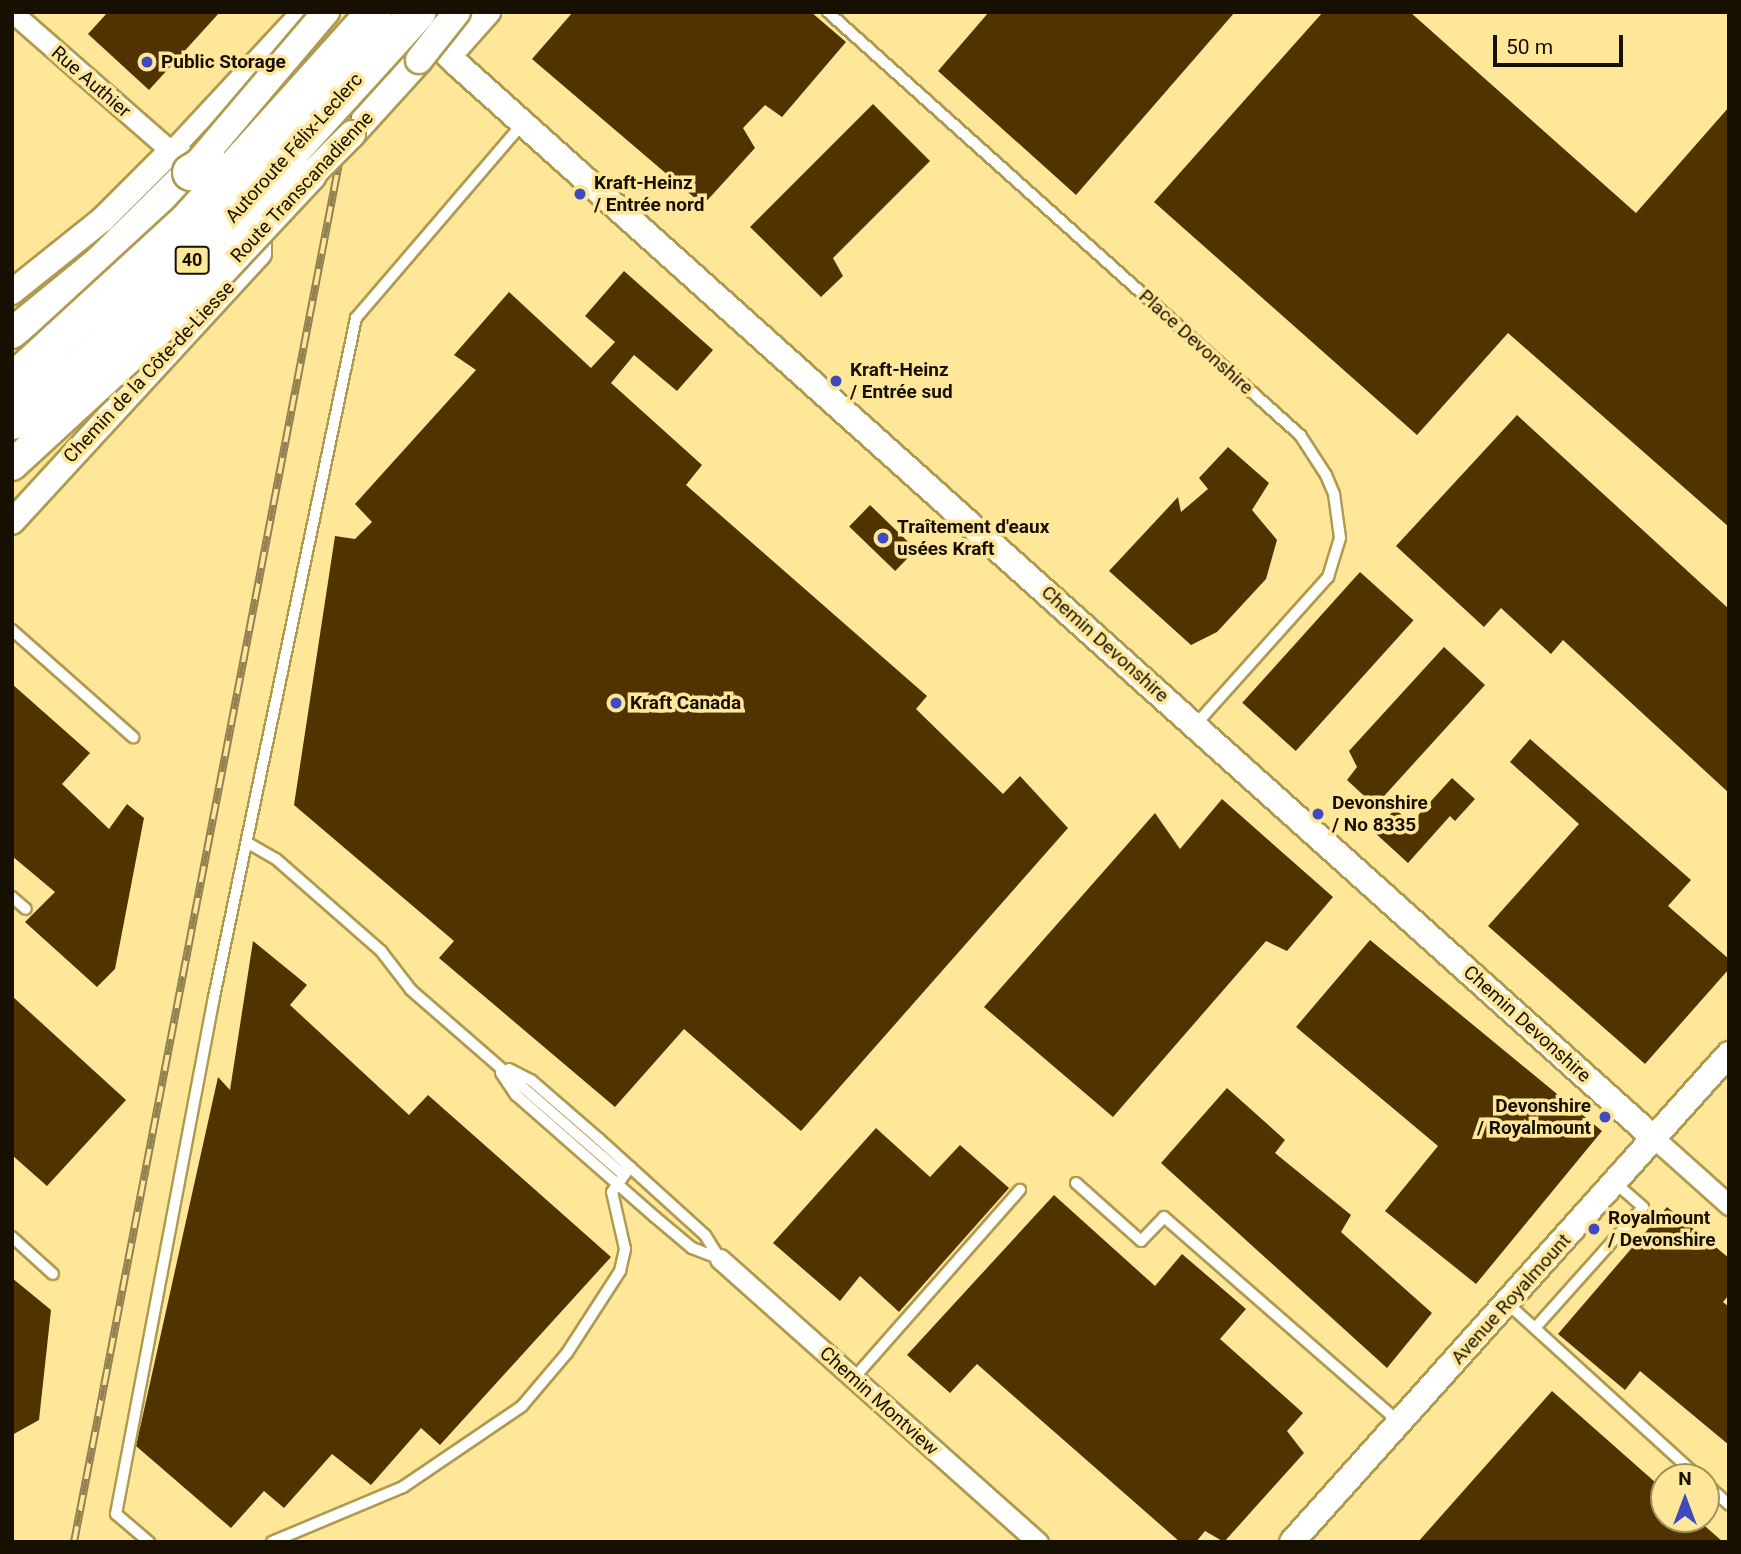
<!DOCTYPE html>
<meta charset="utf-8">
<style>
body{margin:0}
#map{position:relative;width:1741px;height:1554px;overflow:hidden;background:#ffe79a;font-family:Roboto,sans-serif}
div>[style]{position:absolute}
.building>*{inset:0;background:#513300;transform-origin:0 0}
.roads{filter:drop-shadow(2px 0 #b09a4e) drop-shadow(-2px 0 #b09a4e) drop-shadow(0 2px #b09a4e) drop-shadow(0 -2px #b09a4e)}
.service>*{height:10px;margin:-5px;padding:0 5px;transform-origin:5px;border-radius:5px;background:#fff}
.minor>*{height:19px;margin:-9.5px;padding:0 9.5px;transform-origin:9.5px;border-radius:9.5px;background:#fff}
.tertiary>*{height:24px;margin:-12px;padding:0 12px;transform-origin:12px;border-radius:12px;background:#fff}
.secondary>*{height:26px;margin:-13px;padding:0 13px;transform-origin:13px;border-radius:13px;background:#fff}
.primary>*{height:30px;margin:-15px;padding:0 15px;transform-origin:15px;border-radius:15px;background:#fff}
.rail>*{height:8px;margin-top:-4px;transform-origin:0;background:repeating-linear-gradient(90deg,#ffe79a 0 16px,#928252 0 32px);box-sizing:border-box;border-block:2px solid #928252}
.bridges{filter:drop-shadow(2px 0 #b09a4e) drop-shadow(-2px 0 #b09a4e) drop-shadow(0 2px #b09a4e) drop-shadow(0 -2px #b09a4e)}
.secondary-bridge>*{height:26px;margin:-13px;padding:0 13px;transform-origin:13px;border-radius:13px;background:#fff}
.primary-bridge>*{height:30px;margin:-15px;padding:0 15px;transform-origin:15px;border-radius:15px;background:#fff}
.motorway-bridge>*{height:35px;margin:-17.5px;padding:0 17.5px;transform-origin:17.5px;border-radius:17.5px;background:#fff}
.dots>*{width:19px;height:19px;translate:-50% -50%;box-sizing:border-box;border:4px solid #ffe79a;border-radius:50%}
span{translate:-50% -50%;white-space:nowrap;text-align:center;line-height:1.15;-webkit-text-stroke:7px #ffe79a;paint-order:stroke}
.shield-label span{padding:2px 5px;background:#ffe79a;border:2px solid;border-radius:5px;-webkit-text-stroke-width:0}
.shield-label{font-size:18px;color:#171000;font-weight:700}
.poi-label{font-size:19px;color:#171000;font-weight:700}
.left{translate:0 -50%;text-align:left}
.right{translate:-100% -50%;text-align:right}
.street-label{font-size:19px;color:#171000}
.frame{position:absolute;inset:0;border:14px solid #171000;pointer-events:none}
.north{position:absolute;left:1650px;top:1463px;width:70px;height:70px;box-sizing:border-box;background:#ffe79a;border:2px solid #a2915c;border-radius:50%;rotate:0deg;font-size:19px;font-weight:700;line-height:28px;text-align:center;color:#171000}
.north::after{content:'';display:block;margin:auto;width:24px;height:32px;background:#3e4abe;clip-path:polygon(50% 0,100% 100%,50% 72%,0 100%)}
.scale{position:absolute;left:1493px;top:35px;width:130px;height:32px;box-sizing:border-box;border:4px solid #171000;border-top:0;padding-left:9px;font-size:21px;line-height:24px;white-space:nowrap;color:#171000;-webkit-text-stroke:5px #ffe79a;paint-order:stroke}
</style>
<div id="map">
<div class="building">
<div style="clip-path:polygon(108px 12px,220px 12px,149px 90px,88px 34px)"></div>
<div style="clip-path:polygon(573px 12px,811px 12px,846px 42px,782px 117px,765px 105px,743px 128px,755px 148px,703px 205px,532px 59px)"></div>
<div style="clip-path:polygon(989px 12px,1235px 12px,1076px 195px,938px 71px)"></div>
<div style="clip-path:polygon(1323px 12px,1410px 12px,1636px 213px,1729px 107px,1729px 527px,1508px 333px,1417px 435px,1154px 202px)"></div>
<div style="clip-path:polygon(873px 104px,930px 161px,833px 258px,843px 276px,821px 297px,750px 227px)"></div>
<div style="clip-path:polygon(624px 271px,713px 350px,677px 391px,634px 355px,611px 383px,702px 465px,686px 485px,927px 696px,916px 709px,1003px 794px,1020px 776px,1068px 828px,801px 1131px,684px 1029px,615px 1107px,439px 958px,454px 941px,294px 805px,335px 536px,355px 539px,372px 522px,355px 504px,476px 370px,454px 355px,509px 292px,591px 368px,615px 342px,585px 316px)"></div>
<div style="clip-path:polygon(1517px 415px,1729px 609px,1729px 793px,1563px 640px,1551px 654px,1501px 608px,1484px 627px,1396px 546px)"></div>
<div style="clip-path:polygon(1228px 447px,1269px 483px,1252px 510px,1277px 540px,1266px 579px,1217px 632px,1191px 645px,1109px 571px,1178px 497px,1181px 512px,1208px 489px,1199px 478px)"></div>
<div style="left:870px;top:505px;width:64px;height:30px;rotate:44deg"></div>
<div style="left:1360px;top:572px;width:72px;height:176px;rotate:42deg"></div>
<div style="clip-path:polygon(1444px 647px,1485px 685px,1375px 806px,1347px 780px,1357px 767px,1349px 751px)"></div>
<div style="clip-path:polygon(12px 684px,90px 753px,62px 784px,109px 829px,127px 804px,144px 818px,115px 969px,97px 987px,25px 922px,55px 892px,12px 856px)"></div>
<div style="clip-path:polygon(1530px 739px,1691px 880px,1668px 906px,1729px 959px,1729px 969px,1645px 1064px,1488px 926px,1579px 824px,1510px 762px)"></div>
<div style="clip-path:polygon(1452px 778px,1475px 799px,1455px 821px,1450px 816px,1408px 863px,1374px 832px,1395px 809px,1411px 823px)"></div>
<div style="clip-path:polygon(1222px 799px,1333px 897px,1287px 951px,1266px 941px,1113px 1117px,984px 1007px,1155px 813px,1180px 849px)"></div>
<div style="clip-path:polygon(1370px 940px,1602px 1131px,1476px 1284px,1385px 1211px,1438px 1146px,1296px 1027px)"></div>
<div style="clip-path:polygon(253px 941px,307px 985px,290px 1005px,409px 1115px,428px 1095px,611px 1257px,440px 1445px,421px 1428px,371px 1485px,332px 1454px,284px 1508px,264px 1491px,231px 1528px,136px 1446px,218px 1077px,230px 1090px)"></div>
<div style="clip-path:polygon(12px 996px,126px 1100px,47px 1186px,12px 1155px)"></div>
<div style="clip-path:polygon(1227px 1088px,1285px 1140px,1275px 1153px,1351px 1215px,1341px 1232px,1432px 1313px,1387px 1368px,1161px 1163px)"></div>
<div style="clip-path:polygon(876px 1128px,930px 1177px,960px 1145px,1009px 1188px,899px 1312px,860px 1276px,840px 1301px,773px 1243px)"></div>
<div style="clip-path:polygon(1054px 1195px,1155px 1286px,1182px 1254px,1246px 1309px,1220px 1339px,1303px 1413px,1287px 1431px,1304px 1453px,1224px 1542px,1205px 1531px,1196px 1542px,1180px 1542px,977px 1364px,950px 1393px,907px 1355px)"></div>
<div style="clip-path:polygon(1667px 1207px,1729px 1258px,1729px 1295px,1723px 1302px,1729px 1307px,1729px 1445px,1640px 1371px,1625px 1390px,1558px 1334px)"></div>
<div style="clip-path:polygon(12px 1278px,51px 1310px,39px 1420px,12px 1435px)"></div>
<div style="clip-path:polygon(1552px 1391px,1664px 1490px,1664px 1519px,1697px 1519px,1723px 1542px,1418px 1542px)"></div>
</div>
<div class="roads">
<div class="service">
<div style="left:828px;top:12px;width:634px;rotate:41.87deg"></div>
<div style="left:1300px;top:435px;width:48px;rotate:57deg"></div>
<div style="left:1326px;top:475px;width:21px;rotate:67deg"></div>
<div style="left:1334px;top:494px;width:44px;rotate:82.2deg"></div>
<div style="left:1340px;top:538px;width:41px;rotate:107.1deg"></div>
<div style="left:1328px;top:577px;width:199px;rotate:131.9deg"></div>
<div style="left:12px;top:630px;width:162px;rotate:41.5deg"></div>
<div style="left:248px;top:843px;width:32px;rotate:30deg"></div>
<div style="left:276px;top:859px;width:140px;rotate:41.2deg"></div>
<div style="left:381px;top:951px;width:49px;rotate:52.4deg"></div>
<div style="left:411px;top:990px;width:282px;rotate:41deg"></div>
<div style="left:12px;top:897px;width:18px;rotate:41deg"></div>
<div style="left:509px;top:1069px;width:25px;rotate:27deg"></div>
<div style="left:531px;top:1080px;width:90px;rotate:40.9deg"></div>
<div style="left:599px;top:1139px;width:143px;rotate:42.2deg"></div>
<div style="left:705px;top:1235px;width:28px;rotate:58deg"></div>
<div style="left:501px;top:1073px;width:27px;rotate:56deg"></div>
<div style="left:516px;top:1095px;width:185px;rotate:41.3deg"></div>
<div style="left:655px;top:1217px;width:48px;rotate:40deg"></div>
<div style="left:692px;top:1248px;width:30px;rotate:21deg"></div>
<div style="left:1076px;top:1183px;width:87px;rotate:41.7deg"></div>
<div style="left:1141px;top:1241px;width:33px;rotate:-46deg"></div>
<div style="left:1164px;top:1217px;width:312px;rotate:41.1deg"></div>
<div style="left:12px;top:1237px;width:55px;rotate:42.1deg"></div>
<div style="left:1507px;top:1303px;width:258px;rotate:42.3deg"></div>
<div style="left:1535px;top:1328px;width:162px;rotate:-48.2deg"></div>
<div style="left:1643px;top:1207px;width:37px;rotate:-139deg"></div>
<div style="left:854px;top:1378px;width:251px;rotate:-48.6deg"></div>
<div style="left:1706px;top:1484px;width:31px;rotate:42deg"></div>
<div style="left:149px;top:1542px;width:43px;rotate:-139.7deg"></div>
<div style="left:116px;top:1514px;width:526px;rotate:-79.27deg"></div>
<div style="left:214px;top:997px;width:694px;rotate:-78.19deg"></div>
<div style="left:356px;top:318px;width:255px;rotate:-49.4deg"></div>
<div style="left:272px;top:1542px;width:142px;rotate:-22.8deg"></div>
<div style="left:403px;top:1487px;width:144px;rotate:-34.2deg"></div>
<div style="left:522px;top:1406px;width:70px;rotate:-49.7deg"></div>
<div style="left:567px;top:1353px;width:98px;rotate:-57.1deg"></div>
<div style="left:620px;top:1271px;width:23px;rotate:-77deg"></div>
<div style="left:625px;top:1249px;width:58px;rotate:-102.8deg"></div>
<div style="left:612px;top:1192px;width:31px;rotate:-54deg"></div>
</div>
<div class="minor">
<div style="left:12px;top:12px;width:211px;rotate:41.2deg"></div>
<div style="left:171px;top:151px;width:190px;rotate:-47.1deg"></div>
<div style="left:1654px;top:1138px;width:101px;rotate:41.8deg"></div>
<div style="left:720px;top:1259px;width:426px;rotate:41.7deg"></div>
</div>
<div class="tertiary">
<div style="left:415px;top:12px;width:20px;rotate:66deg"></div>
<div style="left:423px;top:30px;width:49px;rotate:45deg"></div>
<div style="left:458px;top:65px;width:1607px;rotate:41.9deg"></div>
<div style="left:449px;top:56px;width:59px;rotate:-48.4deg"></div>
<div style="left:12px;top:292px;width:115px;rotate:-38.7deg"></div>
<div style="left:102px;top:220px;width:98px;rotate:-45deg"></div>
<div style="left:171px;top:151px;width:42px;rotate:27.2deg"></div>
<div style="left:12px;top:522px;width:365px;rotate:-47.4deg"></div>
<div style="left:259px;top:253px;width:9px;rotate:-90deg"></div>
<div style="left:1292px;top:1542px;width:655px;rotate:-48.16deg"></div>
</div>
<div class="secondary">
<div style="left:352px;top:134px;width:100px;rotate:-47.8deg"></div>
</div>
<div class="primary">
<div style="left:12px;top:333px;width:112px;rotate:-39.2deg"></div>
<div style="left:99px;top:262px;width:128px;rotate:-44.7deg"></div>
</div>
</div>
<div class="rail">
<div style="left:74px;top:1542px;width:1558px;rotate:-79.12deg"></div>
</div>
<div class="bridges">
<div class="secondary-bridge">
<div style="left:419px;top:60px;width:61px;rotate:-51.6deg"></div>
<div style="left:191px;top:171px;width:209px;rotate:-49.7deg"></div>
<div style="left:311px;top:175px;width:58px;rotate:-45deg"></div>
</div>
<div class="primary-bridge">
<div style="left:12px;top:465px;width:265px;rotate:-42.6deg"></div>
<div style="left:207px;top:286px;width:152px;rotate:-46.9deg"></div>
</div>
<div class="motorway-bridge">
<div style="left:190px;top:172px;width:21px;rotate:-31deg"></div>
<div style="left:12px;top:381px;width:241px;rotate:-42.6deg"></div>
<div style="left:189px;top:218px;width:277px;rotate:-48.1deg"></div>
<div style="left:12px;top:421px;width:87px;rotate:-39deg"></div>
<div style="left:80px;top:366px;width:149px;rotate:-43.4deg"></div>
<div style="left:188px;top:264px;width:341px;rotate:-47.7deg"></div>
</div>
</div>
<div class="dots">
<div style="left:147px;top:62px;background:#3e4abe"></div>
<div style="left:580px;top:194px;background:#3e4abe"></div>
<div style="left:836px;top:381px;background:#3e4abe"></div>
<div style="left:883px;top:538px;background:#3e4abe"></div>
<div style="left:616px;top:703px;background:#3e4abe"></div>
<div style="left:1318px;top:814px;background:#3e4abe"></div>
<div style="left:1605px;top:1117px;background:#3e4abe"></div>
<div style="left:1594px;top:1229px;background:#3e4abe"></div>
</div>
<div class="shield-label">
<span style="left:192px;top:260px">40</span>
</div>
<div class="poi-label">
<span class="left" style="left:161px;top:62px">Public Storage</span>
<span class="left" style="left:594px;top:194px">Kraft-Heinz<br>/ Entrée nord</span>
<span class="left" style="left:850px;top:381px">Kraft-Heinz<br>/ Entrée sud</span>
<span class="left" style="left:897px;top:538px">Traîtement d'eaux<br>usées Kraft</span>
<span class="left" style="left:630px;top:703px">Kraft Canada</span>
<span class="left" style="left:1332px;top:814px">Devonshire<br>/ No 8335</span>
<span class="right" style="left:1591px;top:1117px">Devonshire<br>/ Royalmount</span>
<span class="left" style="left:1608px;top:1229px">Royalmount<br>/ Devonshire</span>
</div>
<div class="street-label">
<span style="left:91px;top:82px;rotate:41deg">Rue Authier</span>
<span style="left:294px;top:148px;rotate:-48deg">Autoroute Félix-Leclerc</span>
<span style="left:302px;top:187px;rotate:-47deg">Route Transcanadienne</span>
<span style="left:1196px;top:342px;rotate:42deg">Place Devonshire</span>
<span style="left:149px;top:372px;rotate:-47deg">Chemin de la Côte-de-Liesse</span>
<span style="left:1105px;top:644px;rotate:42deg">Chemin Devonshire</span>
<span style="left:1527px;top:1024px;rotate:42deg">Chemin Devonshire</span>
<span style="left:1511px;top:1299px;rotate:-48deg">Avenue Royalmount</span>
<span style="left:879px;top:1401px;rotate:42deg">Chemin Montview</span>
</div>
<div class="frame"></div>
<div class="north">N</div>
<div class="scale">50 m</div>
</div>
